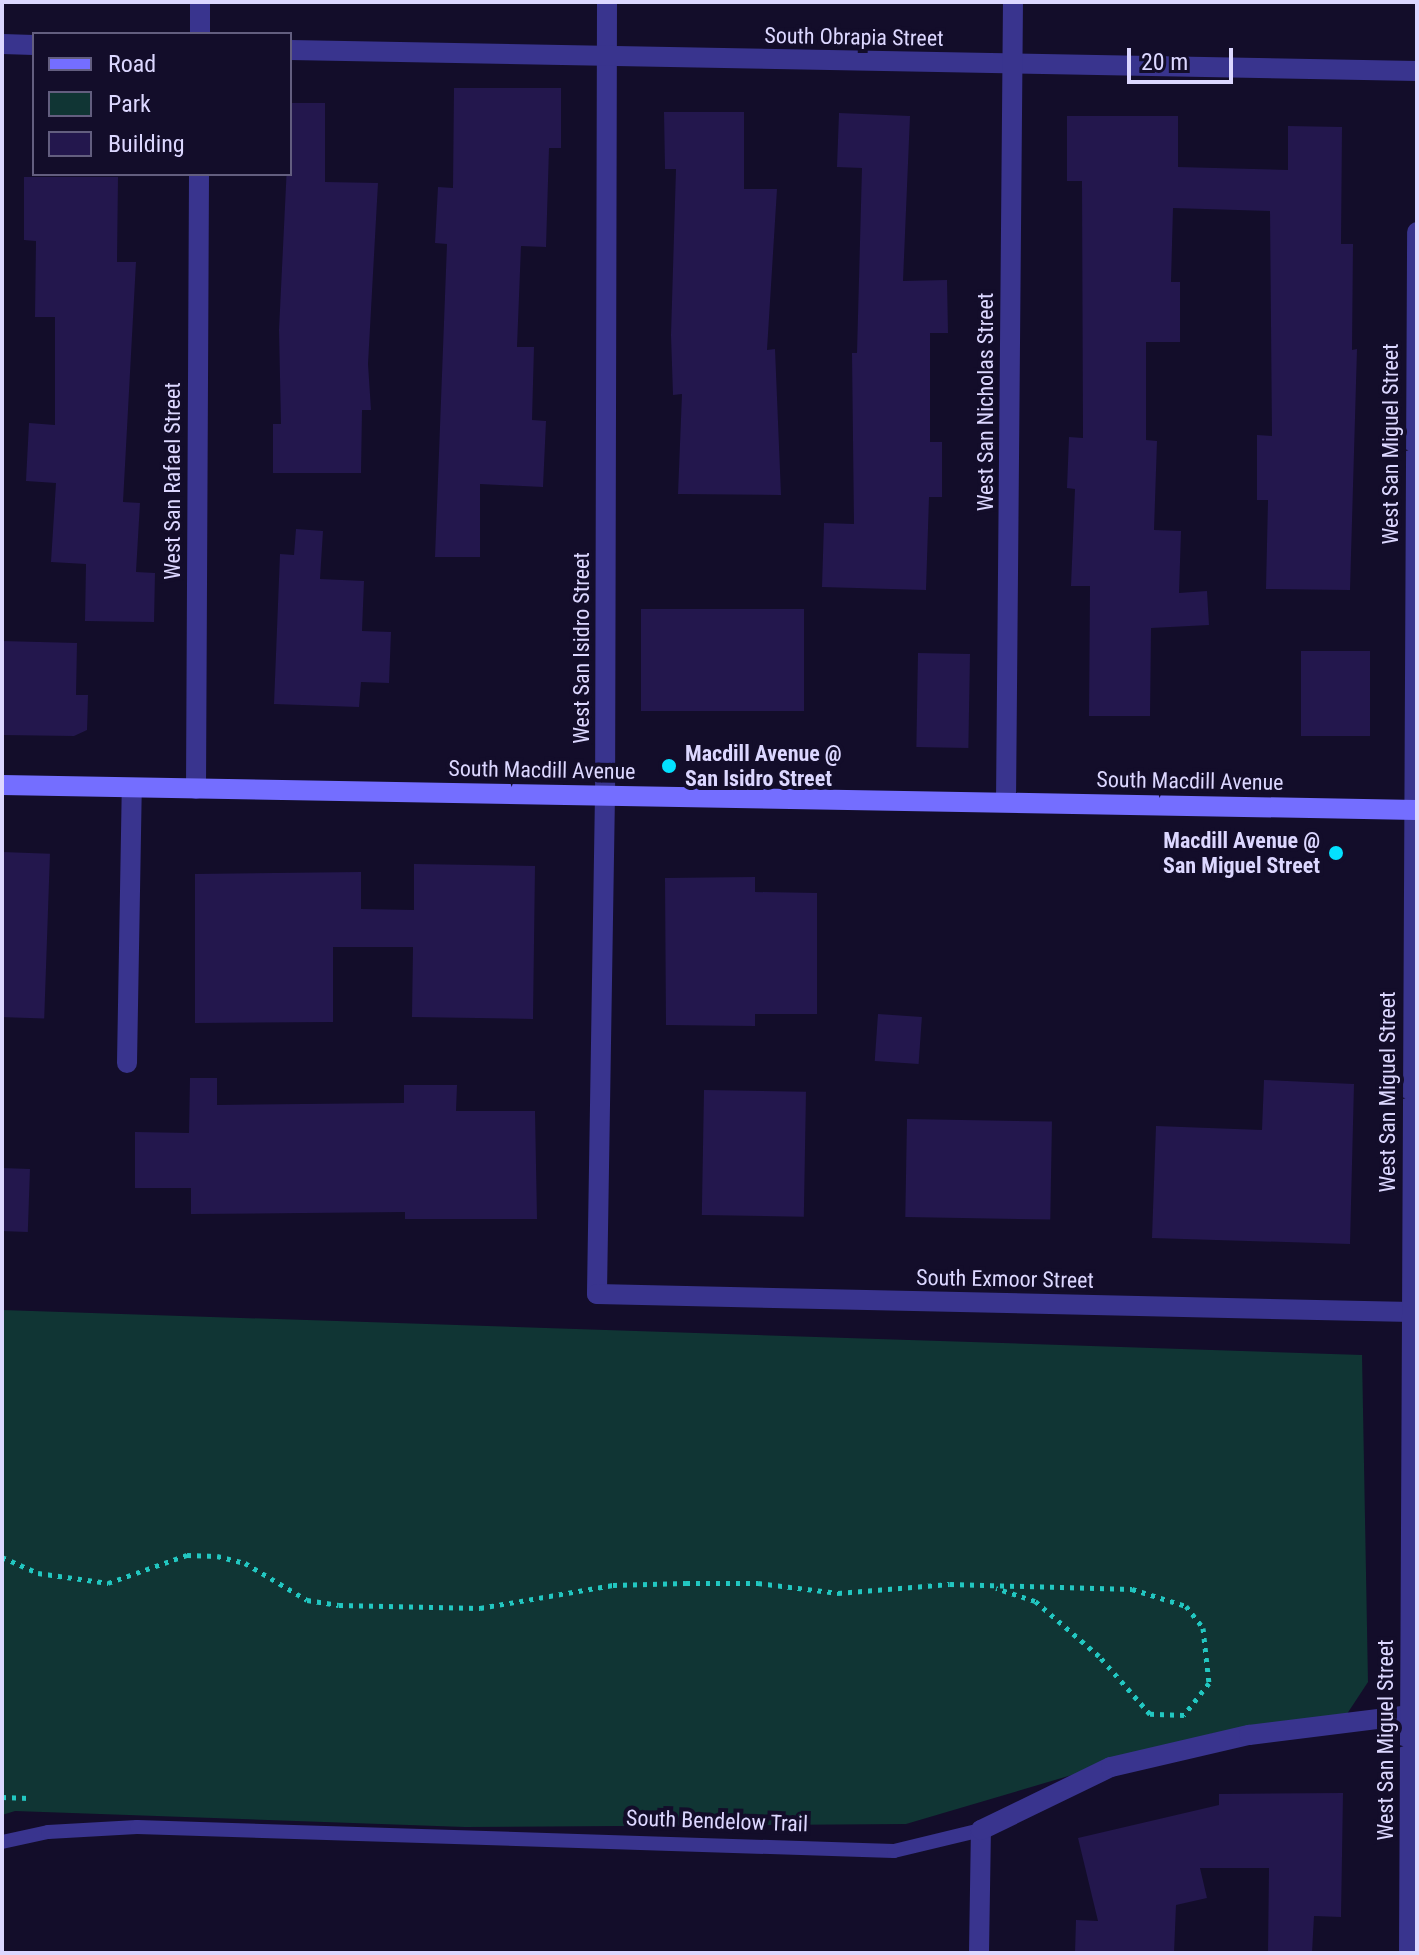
<!DOCTYPE html>
<style>
body{margin:0}
#map{position:relative;width:1419px;height:1955px;overflow:hidden;background:#130d2a;font-family:"Roboto Condensed",sans-serif}
div>[style]{position:absolute}
.green>*{inset:0;background:#103534}
.building>*{inset:0;background:#23174d;transform-origin:0 0}
.path>*{height:5px;margin-top:-2.5px;transform-origin:0;background:repeating-linear-gradient(90deg,#22c7c1 0 4px,transparent 0 10px)}
.lane>*{height:14px;margin:-7px;padding:0 7px;transform-origin:7px;border-radius:7px;background:#39348e}
.street>*{height:20px;margin:-10px;padding:0 10px;transform-origin:10px;border-radius:10px;background:#39348e}
.secondary>*{height:20px;margin:-10px;padding:0 10px;transform-origin:10px;border-radius:10px;background:#746eff}
.dots>*{width:22px;height:22px;translate:-50% -50%;box-sizing:border-box;border:4px solid #130d2a;border-radius:50%}
span{translate:-50% -50%;white-space:nowrap;text-align:center;line-height:1.15;-webkit-text-stroke:8px #130d2a;paint-order:stroke}
.street-label{font-size:22px;color:#dcd7ff}
.poi-label{font-size:22px;color:#dcd7ff;font-weight:700}
.left{translate:0 -50%;text-align:left}
.right{translate:-100% -50%;text-align:right}
.frame{position:absolute;inset:0;border:4px solid #dcd7ff;pointer-events:none}
.legend{position:absolute;left:32px;top:32px;width:260px;height:144px;box-sizing:border-box;background:#130d2a;border:2px solid #635e7f;margin:0;padding:10px 14px;list-style:none;font-size:24px;color:#dcd7ff}
.legend li{display:flex;align-items:center;gap:16px;height:40px}
.legend b{width:40px;border:2px solid #635e7f}
.scale{position:absolute;left:1127px;top:48px;width:106px;height:36px;box-sizing:border-box;border:4px solid #dcd7ff;border-top:0;padding-left:10px;font-size:24px;line-height:28px;white-space:nowrap;color:#dcd7ff;-webkit-text-stroke:6px #130d2a;paint-order:stroke}
</style>
<div id="map">
<div class="green">
<div style="clip-path:polygon(2px 1310px,1362px 1355px,1368px 1682px,1341px 1723px,1214px 1733px,906px 1824px,465px 1827px,15px 1811px,2px 1815px)"></div>
</div>
<div class="building">
<div style="clip-path:polygon(454px 88px,561px 88px,561px 148px,549px 148px,546px 247px,521px 246px,517px 347px,534px 347px,532px 420px,546px 421px,543px 487px,480px 484px,480px 557px,435px 557px,447px 244px,435px 243px,438px 187px,453px 188px)"></div>
<div style="clip-path:polygon(290px 103px,325px 103px,325px 182px,378px 183px,368px 364px,371px 410px,362px 410px,361px 473px,273px 473px,273px 424px,281px 424px,279px 330px)"></div>
<div style="clip-path:polygon(664px 112px,744px 112px,744px 189px,777px 189px,767px 350px,775px 349px,781px 495px,678px 494px,682px 394px,673px 395px,671px 335px,676px 169px,665px 169px)"></div>
<div style="clip-path:polygon(839px 113px,910px 116px,903px 281px,947px 280px,948px 333px,930px 333px,930px 442px,942px 442px,942px 497px,929px 497px,926px 590px,822px 587px,824px 523px,854px 524px,852px 353px,857px 353px,862px 168px,837px 167px)"></div>
<div style="clip-path:polygon(1067px 116px,1178px 116px,1178px 167px,1288px 170px,1288px 126px,1342px 127px,1341px 244px,1353px 244px,1352px 350px,1357px 349px,1350px 590px,1266px 589px,1268px 500px,1257px 500px,1257px 435px,1272px 436px,1270px 211px,1173px 208px,1171px 282px,1180px 282px,1180px 342px,1146px 342px,1146px 440px,1157px 441px,1154px 530px,1181px 531px,1179px 593px,1207px 591px,1209px 625px,1151px 628px,1150px 716px,1089px 716px,1090px 586px,1071px 586px,1075px 489px,1067px 488px,1069px 437px,1083px 438px,1082px 181px,1067px 181px)"></div>
<div style="clip-path:polygon(24px 177px,118px 177px,117px 262px,136px 262px,123px 502px,140px 503px,136px 572px,155px 573px,154px 622px,85px 621px,86px 564px,51px 562px,56px 483px,26px 481px,29px 423px,55px 425px,55px 317px,35px 317px,36px 241px,24px 240px)"></div>
<div style="clip-path:polygon(296px 529px,323px 531px,320px 579px,364px 581px,362px 631px,391px 632px,389px 683px,361px 682px,359px 707px,274px 704px,280px 554px,294px 555px)"></div>
<div style="left:641px;top:609px;width:163px;height:102px"></div>
<div style="clip-path:polygon(2px 641px,77px 643px,76px 695px,88px 695px,87px 730px,74px 736px,2px 735px)"></div>
<div style="left:1301px;top:651px;width:69px;height:85px"></div>
<div style="left:918px;top:653px;width:52px;height:94px;rotate:1deg"></div>
<div style="left:2px;top:852px;width:48px;height:165px;rotate:2deg"></div>
<div style="clip-path:polygon(414px 864px,535px 866px,533px 1019px,412px 1017px,413px 947px,333px 947px,333px 1022px,195px 1023px,195px 874px,361px 872px,361px 909px,414px 910px)"></div>
<div style="clip-path:polygon(755px 877px,755px 892px,817px 893px,817px 1014px,755px 1014px,755px 1026px,666px 1025px,665px 878px)"></div>
<div style="left:878px;top:1014px;width:44px;height:47px;rotate:4deg"></div>
<div style="clip-path:polygon(190px 1078px,217px 1078px,217px 1105px,404px 1103px,404px 1085px,457px 1085px,456px 1111px,535px 1111px,537px 1219px,405px 1219px,405px 1212px,191px 1214px,191px 1188px,135px 1188px,135px 1132px,189px 1133px)"></div>
<div style="clip-path:polygon(1264px 1080px,1354px 1084px,1350px 1244px,1152px 1238px,1156px 1126px,1262px 1130px)"></div>
<div style="left:704px;top:1090px;width:102px;height:125px;rotate:1deg"></div>
<div style="left:907px;top:1119px;width:145px;height:98px;rotate:1deg"></div>
<div style="left:2px;top:1168px;width:28px;height:63px;rotate:2deg"></div>
<div style="clip-path:polygon(1343px 1793px,1341px 1917px,1314px 1916px,1312px 1953px,1268px 1953px,1269px 1868px,1200px 1868px,1207px 1898px,1176px 1905px,1174px 1953px,1075px 1953px,1076px 1920px,1098px 1921px,1078px 1838px,1219px 1805px,1219px 1794px)"></div>
</div>
<div class="path">
<div style="left:2px;top:1557px;width:39px;rotate:24deg"></div>
<div style="left:38px;top:1573px;width:71px;rotate:8.1deg"></div>
<div style="left:108px;top:1583px;width:84px;rotate:-19.5deg"></div>
<div style="left:187px;top:1555px;width:30px;rotate:2deg"></div>
<div style="left:217px;top:1556px;width:29px;rotate:14deg"></div>
<div style="left:245px;top:1563px;width:72px;rotate:30.8deg"></div>
<div style="left:307px;top:1600px;width:32px;rotate:9deg"></div>
<div style="left:339px;top:1605px;width:141px;rotate:1.2deg"></div>
<div style="left:480px;top:1608px;width:135px;rotate:-9.8deg"></div>
<div style="left:613px;top:1585px;width:73px;rotate:-1.6deg"></div>
<div style="left:686px;top:1583px;width:72px"></div>
<div style="left:758px;top:1583px;width:81px;rotate:7.1deg"></div>
<div style="left:838px;top:1593px;width:112px;rotate:-4.6deg"></div>
<div style="left:950px;top:1584px;width:182px;rotate:1.6deg"></div>
<div style="left:1132px;top:1589px;width:57px;rotate:17.5deg"></div>
<div style="left:1186px;top:1606px;width:28px;rotate:52deg"></div>
<div style="left:1203px;top:1628px;width:55px;rotate:83.8deg"></div>
<div style="left:1209px;top:1683px;width:41px;rotate:128deg"></div>
<div style="left:1184px;top:1715px;width:34px;rotate:-178deg"></div>
<div style="left:1150px;top:1714px;width:77px;rotate:-131.3deg"></div>
<div style="left:1099px;top:1656px;width:84px;rotate:-139.3deg"></div>
<div style="left:1035px;top:1601px;width:41px;rotate:-161.6deg"></div>
<div style="left:2px;top:1797px;width:28px;rotate:2deg"></div>
</div>
<div class="lane">
<div style="left:2px;top:1842px;width:47px;rotate:-12.3deg"></div>
<div style="left:48px;top:1832px;width:89px;rotate:-3.2deg"></div>
<div style="left:137px;top:1827px;width:757px;rotate:1.82deg"></div>
<div style="left:894px;top:1851px;width:89px;rotate:-13.6deg"></div>
</div>
<div class="street">
<div style="left:607px;top:2px;width:792px;rotate:90.14deg"></div>
<div style="left:605px;top:794px;width:500px;rotate:90.92deg"></div>
<div style="left:597px;top:1294px;width:815px;rotate:1.27deg"></div>
<div style="left:200px;top:34px;width:32px;rotate:-90deg"></div>
<div style="left:2px;top:44px;width:32px;rotate:2deg"></div>
<div style="left:290px;top:50px;width:1127px;rotate:1.07deg"></div>
<div style="left:196px;top:789px;width:615px;rotate:-89.72deg"></div>
<div style="left:1006px;top:802px;width:800px;rotate:-89.5deg"></div>
<div style="left:127px;top:1063px;width:275px;rotate:-89deg"></div>
<div style="left:979px;top:1953px;width:123px;rotate:-89.1deg"></div>
<div style="left:981px;top:1830px;width:144px;rotate:-25.9deg"></div>
<div style="left:1111px;top:1767px;width:142px;rotate:-13.1deg"></div>
<div style="left:1249px;top:1735px;width:169px;rotate:-7.1deg"></div>
<div style="left:1409px;top:1953px;width:1721px;rotate:-89.73deg"></div>
</div>
<div class="secondary">
<div style="left:2px;top:785px;width:1415px;rotate:1.01deg"></div>
</div>
<div class="dots">
<div style="left:669px;top:766px;background:#03e1ff"></div>
<div style="left:1336px;top:853px;background:#03e1ff"></div>
</div>
<div class="street-label">
<span style="left:854px;top:37px;rotate:1deg">South Obrapia Street</span>
<span style="left:986px;top:402px;rotate:-90deg">West San Nicholas Street</span>
<span style="left:1391px;top:444px;rotate:-90deg">West San Miguel Street</span>
<span style="left:173px;top:481px;rotate:-90deg">West San Rafael Street</span>
<span style="left:582px;top:648px;rotate:-90deg">West San Isidro Street</span>
<span style="left:542px;top:770px;rotate:1deg">South Macdill Avenue</span>
<span style="left:1190px;top:781px;rotate:1deg">South Macdill Avenue</span>
<span style="left:1388px;top:1092px;rotate:-90deg">West San Miguel Street</span>
<span style="left:1005px;top:1279px;rotate:1deg">South Exmoor Street</span>
<span style="left:1386px;top:1740px;rotate:-90deg">West San Miguel Street</span>
<span style="left:717px;top:1821px;rotate:2deg">South Bendelow Trail</span>
</div>
<div class="poi-label">
<span class="left" style="left:685px;top:766px">Macdill Avenue @<br>San Isidro Street</span>
<span class="right" style="left:1320px;top:853px">Macdill Avenue @<br>San Miguel Street</span>
</div>
<div class="frame"></div>
<ul class="legend">
<li><b style="height:10px;background:#746eff"></b>Road</li>
<li><b style="height:22px;background:#103534"></b>Park</li>
<li><b style="height:22px;background:#23174d"></b>Building</li>
</ul>
<div class="scale">20 m</div>
</div>
